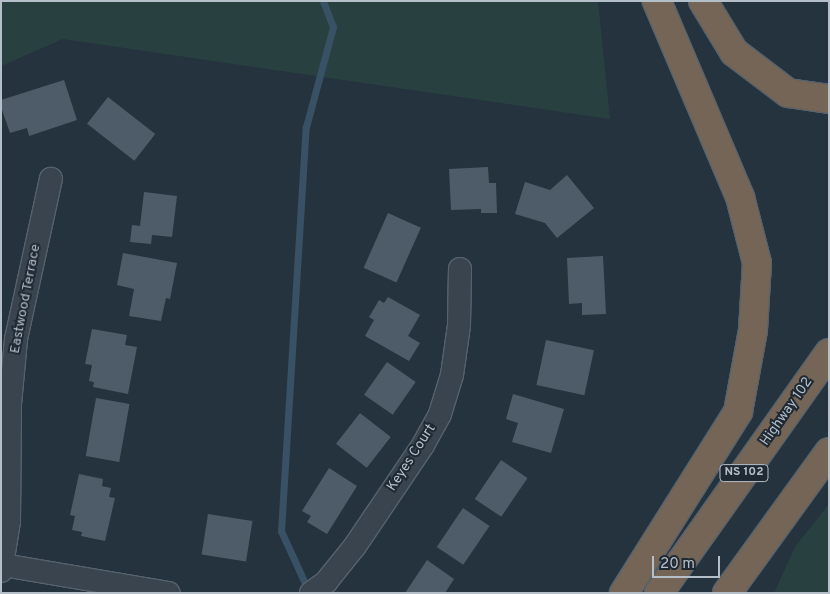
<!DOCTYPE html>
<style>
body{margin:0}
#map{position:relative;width:830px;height:594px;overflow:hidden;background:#25333e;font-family:Overpass,sans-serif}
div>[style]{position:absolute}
.green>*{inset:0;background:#284140}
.stream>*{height:7px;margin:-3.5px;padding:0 3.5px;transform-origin:3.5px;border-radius:3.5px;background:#395165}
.building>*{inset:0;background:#4e5c69;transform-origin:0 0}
.roads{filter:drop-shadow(1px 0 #57626c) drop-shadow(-1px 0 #57626c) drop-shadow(0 1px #57626c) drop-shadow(0 -1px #57626c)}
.minor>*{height:22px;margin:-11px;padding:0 11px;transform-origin:11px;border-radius:11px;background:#39444e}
.motorway>*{height:28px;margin:-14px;padding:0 14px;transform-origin:14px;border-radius:14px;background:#746556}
span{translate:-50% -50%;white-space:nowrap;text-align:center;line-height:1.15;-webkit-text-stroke:4px #1e2933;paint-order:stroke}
.shield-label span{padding:1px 4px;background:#1e2933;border:1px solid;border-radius:4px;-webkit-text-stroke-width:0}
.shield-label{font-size:12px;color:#b5bfc9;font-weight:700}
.street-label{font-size:14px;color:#b5bfc9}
.frame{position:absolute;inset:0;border:2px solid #b5bfc9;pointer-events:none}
.scale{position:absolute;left:652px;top:556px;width:68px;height:22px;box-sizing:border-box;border:2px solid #b5bfc9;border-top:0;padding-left:6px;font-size:15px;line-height:18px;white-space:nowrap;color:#b5bfc9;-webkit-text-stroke:4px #1e2933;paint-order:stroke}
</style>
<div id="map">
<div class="green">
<div style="clip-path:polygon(1px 1px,598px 1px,610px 119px,63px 39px,1px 66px)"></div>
<div style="clip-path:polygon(829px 504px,829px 593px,774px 593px,795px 547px)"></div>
</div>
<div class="stream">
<div style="left:304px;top:581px;width:55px;rotate:-114.7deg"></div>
<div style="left:281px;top:531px;width:405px;rotate:-86.5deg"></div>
<div style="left:306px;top:127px;width:104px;rotate:-74.9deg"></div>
<div style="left:333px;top:27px;width:28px;rotate:-111deg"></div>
</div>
<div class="building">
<div style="clip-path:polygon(64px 80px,77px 120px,29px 136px,27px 128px,10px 133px,1px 107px,1px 100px)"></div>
<div style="left:108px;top:97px;width:60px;height:34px;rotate:38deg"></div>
<div style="clip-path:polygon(488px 167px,489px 183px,496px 183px,497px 213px,481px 213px,481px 209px,451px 210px,449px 169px)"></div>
<div style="clip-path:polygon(567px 175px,594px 208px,557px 238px,545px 223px,515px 214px,525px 182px,550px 190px)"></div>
<div style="clip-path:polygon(144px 192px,177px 196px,172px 237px,152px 235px,151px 244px,130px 242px,132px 225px,140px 226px)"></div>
<div style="left:388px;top:213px;width:36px;height:60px;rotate:24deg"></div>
<div style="clip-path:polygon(123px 253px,177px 263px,170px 299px,166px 298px,161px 321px,129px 316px,134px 289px,117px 285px)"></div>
<div style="clip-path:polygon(603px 256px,606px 314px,582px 315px,582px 303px,569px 304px,567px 258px)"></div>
<div style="clip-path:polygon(388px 297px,420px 315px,408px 336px,420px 343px,409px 361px,365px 336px,374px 320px,369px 317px,379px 300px,384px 303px)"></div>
<div style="clip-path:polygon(92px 329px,127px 335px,125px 345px,137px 347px,128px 394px,93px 387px,94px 382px,89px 381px,92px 365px,85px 364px)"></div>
<div style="left:546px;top:340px;width:49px;height:46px;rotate:12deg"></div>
<div style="left:387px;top:362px;width:35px;height:40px;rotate:35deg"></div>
<div style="clip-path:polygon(513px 394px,564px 409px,551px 453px,512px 442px,518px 423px,506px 419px)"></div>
<div style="left:96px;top:398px;width:34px;height:59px;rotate:10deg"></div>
<div style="left:360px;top:413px;width:39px;height:39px;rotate:38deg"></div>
<div style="left:501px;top:460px;width:32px;height:47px;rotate:34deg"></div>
<div style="clip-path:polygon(329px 468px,357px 486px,327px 534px,307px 522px,311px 516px,302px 511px)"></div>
<div style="clip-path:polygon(79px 474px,103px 479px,102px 486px,111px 488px,109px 497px,115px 498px,105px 541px,81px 536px,82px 532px,72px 530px,75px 516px,70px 515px)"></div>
<div style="left:463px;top:508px;width:32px;height:47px;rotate:34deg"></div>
<div style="left:208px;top:514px;width:45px;height:41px;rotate:9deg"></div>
<div style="clip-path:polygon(427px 560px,454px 579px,445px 593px,405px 593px)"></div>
</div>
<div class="roads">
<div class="minor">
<div style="left:3px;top:565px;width:168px;rotate:9.6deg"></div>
<div style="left:1px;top:571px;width:51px;rotate:-80.9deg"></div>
<div style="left:9px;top:521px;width:117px;rotate:-89.5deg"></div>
<div style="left:10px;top:404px;width:65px;rotate:-84.7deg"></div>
<div style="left:16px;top:339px;width:164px;rotate:-77.7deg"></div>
<div style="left:311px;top:593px;width:19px;rotate:-36deg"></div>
<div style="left:326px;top:582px;width:46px;rotate:-51.1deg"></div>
<div style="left:355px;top:546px;width:122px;rotate:-56deg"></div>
<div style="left:423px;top:445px;width:35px;rotate:-61deg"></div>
<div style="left:440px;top:414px;width:41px;rotate:-72.9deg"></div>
<div style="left:452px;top:375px;width:50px;rotate:-82deg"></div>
<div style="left:459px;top:325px;width:56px;rotate:-89deg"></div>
</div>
<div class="motorway">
<div style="left:703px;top:1px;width:60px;rotate:58.7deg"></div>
<div style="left:734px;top:52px;width:68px;rotate:37.2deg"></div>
<div style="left:788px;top:93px;width:41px;rotate:8.3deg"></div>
<div style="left:624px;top:593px;width:214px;rotate:-57.8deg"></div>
<div style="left:738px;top:412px;width:83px;rotate:-79.6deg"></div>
<div style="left:753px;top:330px;width:67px;rotate:-86.6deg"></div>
<div style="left:757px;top:263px;width:68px;rotate:-104.4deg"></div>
<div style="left:740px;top:197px;width:213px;rotate:-113deg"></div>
<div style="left:659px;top:593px;width:294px;rotate:-54.7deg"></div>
<div style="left:727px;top:593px;width:174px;rotate:-54.1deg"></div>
</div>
</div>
<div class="shield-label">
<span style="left:744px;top:473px">NS 102</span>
</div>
<div class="street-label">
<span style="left:26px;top:299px;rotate:-79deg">Eastwood Terrace</span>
<span style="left:787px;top:412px;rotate:-55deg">Highway 102</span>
<span style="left:412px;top:458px;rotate:-57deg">Keyes Court</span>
</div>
<div class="frame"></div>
<div class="scale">20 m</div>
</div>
